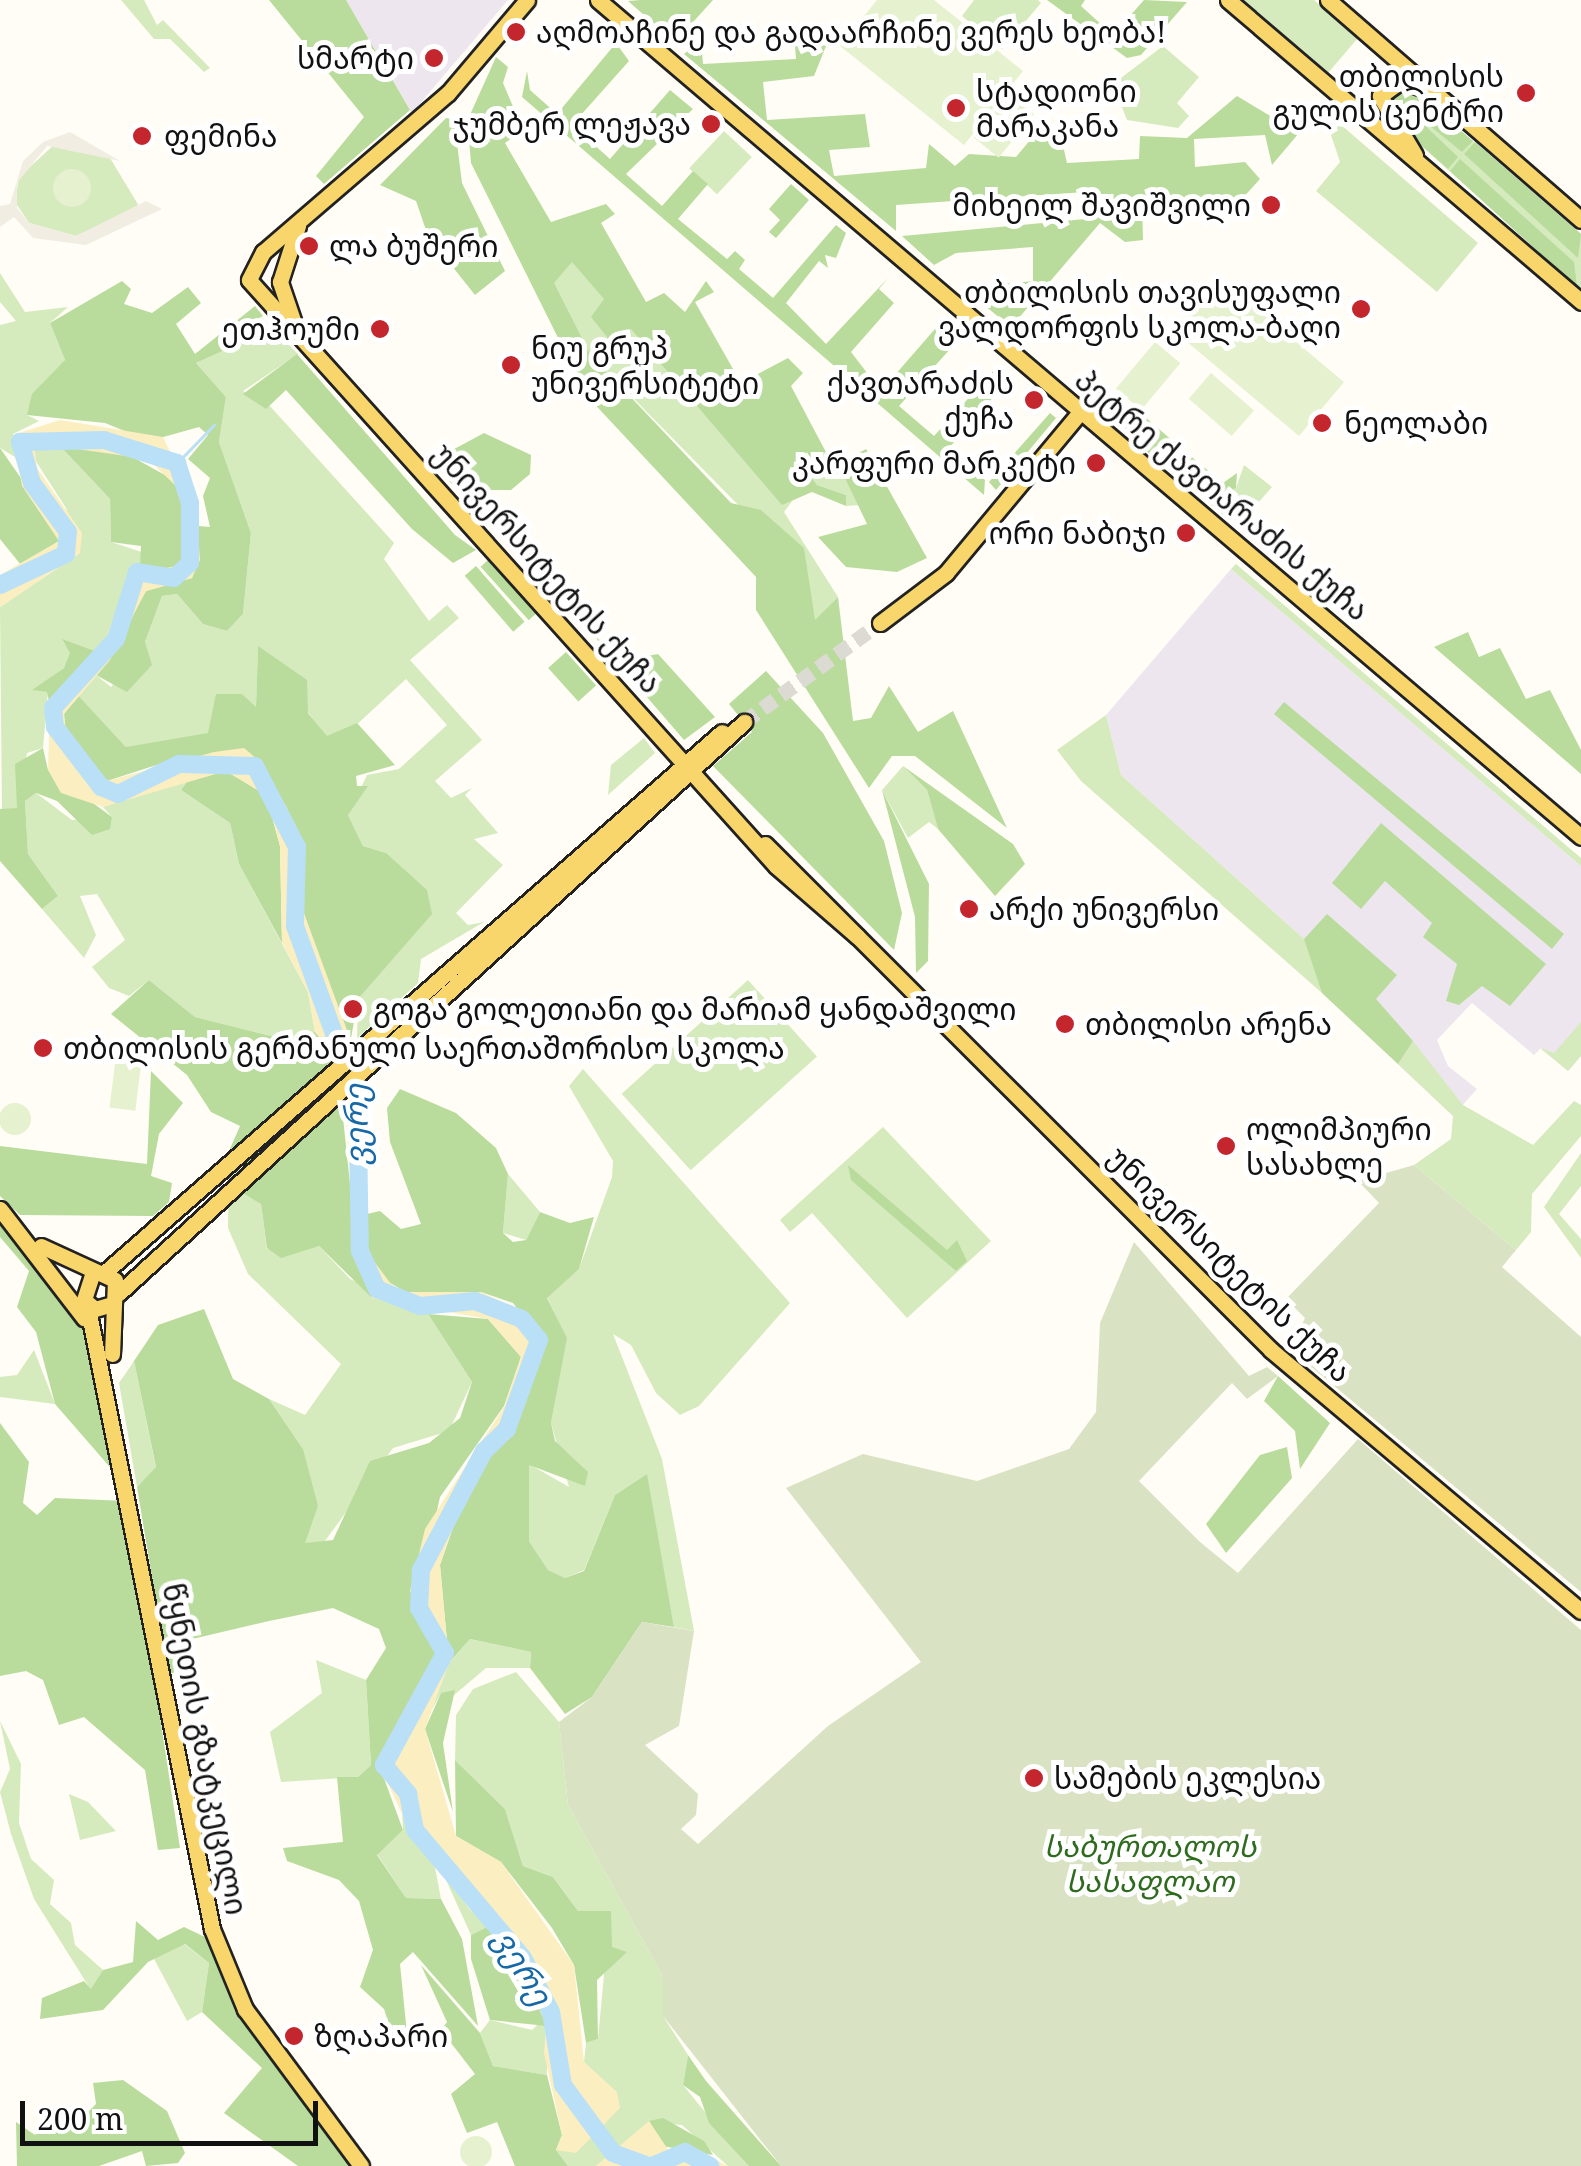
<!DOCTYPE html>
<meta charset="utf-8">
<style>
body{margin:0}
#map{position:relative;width:1581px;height:2166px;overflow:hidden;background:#fffdf5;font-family:"Noto Serif","Noto Sans Georgian",serif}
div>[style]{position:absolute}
.industrial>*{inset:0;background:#eee6ef}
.green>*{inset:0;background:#d5ebbd;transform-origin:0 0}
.forest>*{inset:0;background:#b9dc9c;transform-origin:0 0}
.sand>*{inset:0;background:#fbeec1}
.cemetery>*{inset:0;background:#d9e3c4}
.pitch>*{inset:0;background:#e6f2cf;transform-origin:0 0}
.round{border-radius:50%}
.plaza>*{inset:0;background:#f1ede2}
.stream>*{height:2.5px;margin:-1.25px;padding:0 1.25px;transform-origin:1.25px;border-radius:1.25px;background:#b9e0f7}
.river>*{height:18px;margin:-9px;padding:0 9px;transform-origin:9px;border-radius:9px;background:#b9e0f7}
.major-tunnel>*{height:15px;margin-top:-7.5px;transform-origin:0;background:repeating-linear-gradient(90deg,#dbdad3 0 15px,transparent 0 23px)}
.roads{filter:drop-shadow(2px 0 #222) drop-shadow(-2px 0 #222) drop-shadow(0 2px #222) drop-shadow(0 -2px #222)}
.major>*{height:15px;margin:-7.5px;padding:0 7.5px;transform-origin:7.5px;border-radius:7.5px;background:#f9d66b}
.dots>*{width:28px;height:28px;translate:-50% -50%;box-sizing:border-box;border:5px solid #fff;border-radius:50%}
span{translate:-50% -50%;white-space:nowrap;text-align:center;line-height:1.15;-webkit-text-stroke:10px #fff;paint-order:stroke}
.poi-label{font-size:30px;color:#111}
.left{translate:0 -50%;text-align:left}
.right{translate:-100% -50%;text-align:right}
.street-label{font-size:30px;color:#111}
.park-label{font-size:30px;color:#2f6b1f;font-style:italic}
.water-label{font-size:32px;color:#1768a6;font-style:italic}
.scale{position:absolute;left:20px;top:2101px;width:298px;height:45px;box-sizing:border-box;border:5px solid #111;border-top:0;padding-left:12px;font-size:30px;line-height:35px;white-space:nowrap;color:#111;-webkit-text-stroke:8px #fff;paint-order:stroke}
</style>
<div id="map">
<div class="industrial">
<div style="clip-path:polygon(346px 0,508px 0,412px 113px)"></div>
<div style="clip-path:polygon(1231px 569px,1581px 866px,1581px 1056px,1568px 1071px,1541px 1048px,1534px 1055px,1472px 1003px,1437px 1040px,1448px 1066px,1477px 1089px,1453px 1116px,1322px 993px,1313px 947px,1121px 775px,1106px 715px)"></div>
</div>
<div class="green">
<div style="clip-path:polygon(121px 0,144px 0,157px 25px,163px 20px,210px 68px,204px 72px,170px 39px,154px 39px)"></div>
<div style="clip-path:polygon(974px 0,1038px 0,1041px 3px,1002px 49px,962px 16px)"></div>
<div style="clip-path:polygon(1243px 0,1314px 0,1358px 38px,1328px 73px)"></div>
<div style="clip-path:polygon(1163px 46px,1199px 77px,1177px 103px,1189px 116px,1178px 128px,1127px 120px,1113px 84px)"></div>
<div style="clip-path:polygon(1413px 90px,1581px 234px,1581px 290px,1395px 122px,1387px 94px)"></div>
<div style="clip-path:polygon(473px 119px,489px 129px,549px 235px,645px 309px,783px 465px,799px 492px,784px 512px,838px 597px,815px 621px,806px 592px,746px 513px,590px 354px,479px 152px)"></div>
<div style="clip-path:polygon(1340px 124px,1478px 243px,1437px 292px,1316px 191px,1340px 162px,1331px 135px)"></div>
<div style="left:724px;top:131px;width:38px;height:51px;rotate:43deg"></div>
<div style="clip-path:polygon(56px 143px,110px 158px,139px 206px,76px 236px,29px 223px,15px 202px,19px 177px)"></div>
<div style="clip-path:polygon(0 273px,25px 312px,68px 307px,50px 323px,65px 360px,27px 415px,39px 421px,13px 434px,15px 457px,0 448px,0 325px,16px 321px,0 302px)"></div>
<div style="clip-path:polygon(262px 318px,298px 354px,243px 391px,269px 405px,394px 543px,384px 559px,429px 621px,447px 605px,459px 618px,410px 660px,482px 740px,435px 781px,451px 798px,472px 788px,465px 795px,498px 833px,474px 839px,503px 865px,456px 913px,468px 925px,484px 922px,421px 959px,418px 983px,357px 1038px,358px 999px,420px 922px,386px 853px,363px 846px,348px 815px,367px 775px,399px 769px,447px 725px,406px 679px,353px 728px,327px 737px,258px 647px,256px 708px,217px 694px,209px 733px,165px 744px,126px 747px,77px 694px,96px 675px,111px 687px,145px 642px,162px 596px,177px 594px,203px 624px,227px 631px,243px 614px,251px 533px,219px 442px,226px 397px,196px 363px,236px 345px,240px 328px)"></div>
<div style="clip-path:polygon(34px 443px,61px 447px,110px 499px,111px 542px,148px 554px,100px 653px,63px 641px,71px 653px,64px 668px,34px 690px,48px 692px,43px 748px,27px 753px,17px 809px,2px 811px,0 607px,80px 553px,66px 508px,28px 449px)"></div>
<div style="clip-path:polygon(806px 452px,817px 469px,837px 473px,847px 459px,861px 505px,846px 506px,846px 495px,817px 485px,801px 463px)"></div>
<div style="clip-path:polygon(1244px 465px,1272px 487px,1237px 527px,1210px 504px,1236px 488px)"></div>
<div style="clip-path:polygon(1236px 564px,1581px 858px,1581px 866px,1231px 569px)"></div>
<div style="clip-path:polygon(1106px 715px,1121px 775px,1313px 947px,1322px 993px,1081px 781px,1057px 750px)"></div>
<div style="clip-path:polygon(644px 738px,655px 753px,608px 795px,611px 765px)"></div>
<div style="clip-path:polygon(903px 766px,927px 790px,938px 829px,929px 822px,908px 838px,882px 790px)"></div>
<div style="clip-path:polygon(189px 779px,181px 790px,230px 823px,239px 864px,308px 992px,315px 1032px,283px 1039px,195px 1017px,149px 980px,129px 996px,109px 988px,92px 967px,125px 940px,97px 894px,80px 896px,96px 935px,84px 958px,42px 909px,58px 896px,28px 854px,25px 801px,36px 793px,72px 820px,112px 817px,103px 807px)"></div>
<div style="left:748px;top:980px;width:103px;height:170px;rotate:48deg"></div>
<div style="clip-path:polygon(1581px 1022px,1581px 1056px,1568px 1071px,1540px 1048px,1554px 1053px)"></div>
<div style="clip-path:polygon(1413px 1041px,1463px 1105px,1533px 1145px,1574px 1101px,1581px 1105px,1581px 1136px,1532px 1194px,1531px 1232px,1516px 1250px,1414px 1165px,1451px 1139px,1453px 1116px,1398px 1064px)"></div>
<div style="clip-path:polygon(583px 1069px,790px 1303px,699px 1406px,680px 1415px,656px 1393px,631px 1345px,613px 1334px,662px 1459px,694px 1631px,674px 1627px,646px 1475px,615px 1495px,584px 1570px,565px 1578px,548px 1570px,529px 1541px,529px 1464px,569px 1487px,551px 1423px,566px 1338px,547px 1297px,579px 1269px,612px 1177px,613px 1161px,569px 1086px)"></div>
<div style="clip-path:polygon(883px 1127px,991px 1241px,907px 1318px,812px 1213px,790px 1232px,780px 1220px)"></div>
<div style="clip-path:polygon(229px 1151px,261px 1204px,267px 1249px,319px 1246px,350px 1279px,428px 1314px,472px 1382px,449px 1431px,393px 1448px,322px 1545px,305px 1543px,303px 1449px,269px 1399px,305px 1415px,341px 1364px,248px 1274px,228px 1228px)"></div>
<div style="clip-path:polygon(1581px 1153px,1581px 1186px,1559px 1214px,1581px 1239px,1581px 1258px,1544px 1207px)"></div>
<div style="clip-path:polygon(508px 1174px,540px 1212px,526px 1240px,503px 1233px)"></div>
<div style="clip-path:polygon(34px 1350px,55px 1404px,0 1397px,0 1377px,17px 1375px)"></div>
<div style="clip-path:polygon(134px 1361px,156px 1468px,137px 1487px,119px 1383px)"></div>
<div style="clip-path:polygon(470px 1639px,531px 1652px,530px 1668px,486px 1668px,453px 1696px,441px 1693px,430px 1713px,446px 1667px)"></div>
<div style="clip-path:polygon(316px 1660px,366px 1680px,371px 1765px,358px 1777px,281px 1782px,270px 1732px,322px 1693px)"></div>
<div style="clip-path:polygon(516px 1672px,559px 1722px,568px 1805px,663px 1977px,663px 2016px,688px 2055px,683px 2085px,749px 2166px,728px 2166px,682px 2125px,649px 2122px,596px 2166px,568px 2166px,556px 2150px,571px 2150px,617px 2104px,584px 2062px,586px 2043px,598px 2039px,610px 1911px,578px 1911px,553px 1877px,523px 1866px,505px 1809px,455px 1760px,456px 1715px,473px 1689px)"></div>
<div style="clip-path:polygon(0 1721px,21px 1764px,19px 1823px,31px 1859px,54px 1880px,50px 1904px,71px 1923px,75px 1945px,103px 1970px,91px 1990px,34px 1899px,11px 1834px,0 1792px,10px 1769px)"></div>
<div style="clip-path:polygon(69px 1794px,88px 1802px,116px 1831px,80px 1840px)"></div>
<div style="clip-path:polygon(402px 1810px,434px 1862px,441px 1899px,406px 1898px,377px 1854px,403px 1830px)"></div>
<div style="clip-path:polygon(441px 1869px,470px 1910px,508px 1940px,487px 1927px,471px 1935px)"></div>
<div style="clip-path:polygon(169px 1944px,184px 1944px,209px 1963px,202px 2012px,187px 2021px,153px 1957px)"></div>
<div style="clip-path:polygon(547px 2015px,547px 2075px,493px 2066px,480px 2033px,490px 2020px,532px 2030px)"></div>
</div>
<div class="forest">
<div style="clip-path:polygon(269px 0,346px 0,410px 110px,324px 184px,316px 176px,364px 117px)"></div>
<div style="clip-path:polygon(641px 0,713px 0,675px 42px,628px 1px)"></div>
<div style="clip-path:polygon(1047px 0,1085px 0,1081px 6px,1113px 35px,1144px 0,1187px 2px,1141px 55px,1127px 58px)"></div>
<div style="clip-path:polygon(710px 33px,701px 41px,703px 64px,796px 59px,794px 33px,826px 46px,814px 76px,763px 82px,767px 120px,865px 114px,870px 147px,829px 150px,834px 176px,926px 168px,929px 144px,955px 166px,969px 154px,1016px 157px,1041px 127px,1060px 133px,1067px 163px,1139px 159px,1140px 136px,1187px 138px,1237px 96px,1299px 133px,1272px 165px,1265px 135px,1194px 139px,1195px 167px,1245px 162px,1260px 179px,1219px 224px,1216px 197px,1142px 202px,1143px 240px,1125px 242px,1100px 223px,1011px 327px,963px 288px,1033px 281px,1033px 247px,956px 253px,934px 265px,902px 236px,1085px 219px,1085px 192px,896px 205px,896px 231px,684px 54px)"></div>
<div style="clip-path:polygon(616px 43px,629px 61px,572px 125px,610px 159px,670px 90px,693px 109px,626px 174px,662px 206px,693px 171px,708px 184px,678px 219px,727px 259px,735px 251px,745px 260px,739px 269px,773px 298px,836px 225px,846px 233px,836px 258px,825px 255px,828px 268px,819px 261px,786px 303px,826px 344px,888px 278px,879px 289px,894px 303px,851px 352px,881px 391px,941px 322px,960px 338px,899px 406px,934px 436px,997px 367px,1010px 378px,948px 449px,985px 480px,984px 495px,522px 97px,527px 71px,530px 90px,557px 114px)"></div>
<div style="clip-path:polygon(496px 57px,508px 67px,503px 83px,523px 130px,505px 143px,551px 222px,606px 204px,615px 214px,601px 223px,646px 302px,664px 293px,685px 312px,706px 281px,714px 292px,695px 302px,741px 383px,788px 358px,803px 373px,791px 386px,837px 473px,820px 475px,807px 452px,801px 463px,817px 485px,846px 495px,846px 506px,812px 492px,782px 505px,631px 329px,611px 342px,591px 317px,604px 299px,572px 262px,554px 283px,590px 354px,731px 503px,761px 510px,804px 548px,815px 620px,838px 597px,853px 721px,871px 718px,889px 686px,918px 732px,953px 711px,1007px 828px,915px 756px,892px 756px,869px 788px,756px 610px,756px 577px,587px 396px,471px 163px,469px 139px,491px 142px,488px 130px,469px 131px,469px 117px)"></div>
<div style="clip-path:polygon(1396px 86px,1413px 90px,1473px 141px,1462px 152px,1397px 99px,1458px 157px,1448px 169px,1395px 122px,1387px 94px)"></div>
<div style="clip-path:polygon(446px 118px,454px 119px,462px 183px,505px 271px,475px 295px,428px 236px,416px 201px,380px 185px)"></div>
<div style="clip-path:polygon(1475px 142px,1581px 234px,1578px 258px,1464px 154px)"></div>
<div style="clip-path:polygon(1460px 159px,1574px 262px,1577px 287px,1450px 171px)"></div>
<div style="clip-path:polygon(791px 184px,809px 200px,776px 238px,769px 232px,780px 220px,769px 209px)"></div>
<div style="clip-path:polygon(122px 281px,131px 289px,124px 304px,152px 313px,188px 287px,201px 303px,176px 324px,195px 354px,255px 306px,263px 316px,240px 328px,236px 345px,196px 363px,226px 397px,219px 442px,251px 533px,243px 614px,227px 631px,203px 624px,177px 594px,162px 596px,145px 642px,152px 665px,127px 692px,96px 675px,146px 591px,192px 578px,199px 526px,210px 527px,203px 496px,210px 478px,188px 459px,208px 435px,199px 427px,149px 441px,105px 423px,27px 415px,32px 394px,65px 360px,50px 323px)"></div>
<div style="clip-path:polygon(297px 354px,455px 535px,476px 550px,453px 563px,412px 529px,286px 390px,266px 409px,243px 394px)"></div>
<div style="left:1136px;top:409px;width:57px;height:25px;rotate:41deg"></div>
<div style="clip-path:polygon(1050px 413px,1056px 418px,996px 490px,989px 482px)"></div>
<div style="clip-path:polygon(484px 433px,531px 455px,530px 474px,511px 490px,457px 490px,432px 461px)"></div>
<div style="clip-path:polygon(61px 447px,116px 448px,174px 480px,186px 516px,183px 565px,174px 573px,140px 566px,141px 546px,111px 542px,110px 499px)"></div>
<div style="clip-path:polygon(0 448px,57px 530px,59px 541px,21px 565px,0 539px)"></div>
<div style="clip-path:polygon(866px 449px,927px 558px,897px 572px,846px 567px,818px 537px,867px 524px,844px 476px,847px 459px)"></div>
<div style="clip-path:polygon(1187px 453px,1223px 483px,1237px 473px,1236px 488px,1210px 504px,1172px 471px)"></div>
<div style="left:488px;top:560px;width:72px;height:10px;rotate:48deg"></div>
<div style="left:476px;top:566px;width:74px;height:15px;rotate:49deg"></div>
<div style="clip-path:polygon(583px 623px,620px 661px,658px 654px,715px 717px,684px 740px)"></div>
<div style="clip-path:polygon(1468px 632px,1479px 657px,1500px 648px,1526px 699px,1550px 690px,1581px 750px,1581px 774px,1434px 647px)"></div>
<div style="clip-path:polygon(62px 639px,100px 653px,50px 706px,47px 692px,32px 690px,64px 668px,70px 653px)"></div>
<div style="clip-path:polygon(258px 646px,307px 680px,308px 713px,327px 736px,357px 723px,395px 765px,356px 776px,357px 786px,368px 786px,348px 815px,363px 846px,386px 853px,427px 890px,432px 914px,358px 999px,350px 1044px,302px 908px,302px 852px,258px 760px,178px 758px,107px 781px,66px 739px,64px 714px,77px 694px,126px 747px,208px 733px,216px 694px,242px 694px,256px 707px)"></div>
<div style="left:566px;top:652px;width:45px;height:24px;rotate:48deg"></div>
<div style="clip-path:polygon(766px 671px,823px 733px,884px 841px,902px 913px,894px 950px,713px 766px,752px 732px,729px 704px)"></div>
<div style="clip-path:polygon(1284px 702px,1564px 934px,1552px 949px,1274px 714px)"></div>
<div style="clip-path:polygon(43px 748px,48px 770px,112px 817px,110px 829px,92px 835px,57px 801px,36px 793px,25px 801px,28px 854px,58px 896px,42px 909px,0 861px,0 809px,17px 808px,15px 764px)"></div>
<div style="clip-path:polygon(903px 766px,1013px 844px,1025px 864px,995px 896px,938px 829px,927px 790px)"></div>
<div style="clip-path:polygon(226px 771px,266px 795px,280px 846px,282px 943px,239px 864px,230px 823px,181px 790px,189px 779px)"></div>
<div style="clip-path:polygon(882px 790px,929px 884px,928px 961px,916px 973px,915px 917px)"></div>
<div style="clip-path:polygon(1381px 823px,1546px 964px,1510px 1006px,1482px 986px,1459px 1005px,1446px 1001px,1457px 964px,1423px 937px,1432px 923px,1385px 881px,1361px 909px,1332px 883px)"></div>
<div style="clip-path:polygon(1327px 914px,1397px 975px,1376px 999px,1413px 1041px,1398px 1064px,1322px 993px,1304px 939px)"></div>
<div style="clip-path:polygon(149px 980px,195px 1017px,283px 1039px,315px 1032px,336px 1051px,358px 1260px,372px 1298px,319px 1246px,281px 1258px,267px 1248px,261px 1204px,243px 1193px,249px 1175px,229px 1151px,240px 1126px,211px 1112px,187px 1075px,111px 1014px)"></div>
<div style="clip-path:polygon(151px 1071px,183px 1103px,159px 1134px,151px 1176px,172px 1183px,169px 1202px,153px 1216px,20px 1215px,0 1196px,0 1146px,147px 1164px)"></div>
<div style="clip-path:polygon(400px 1089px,456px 1113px,496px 1148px,508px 1174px,503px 1233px,513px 1242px,526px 1240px,540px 1212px,570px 1223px,594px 1217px,579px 1269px,547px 1298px,567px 1338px,551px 1423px,555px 1441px,588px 1472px,585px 1486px,529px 1465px,529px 1541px,548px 1570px,565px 1578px,584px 1571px,615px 1495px,647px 1474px,674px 1627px,642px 1622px,592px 1697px,565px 1714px,530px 1668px,531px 1652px,470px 1639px,449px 1663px,440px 1565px,464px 1496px,529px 1393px,544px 1343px,513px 1303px,481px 1292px,417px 1298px,381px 1278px,367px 1251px,367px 1214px,380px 1211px,401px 1229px,421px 1224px,390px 1142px,387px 1108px)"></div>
<div style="clip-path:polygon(848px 1165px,947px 1250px,957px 1240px,967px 1261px,956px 1271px,851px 1180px)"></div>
<div style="clip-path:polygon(0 1217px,82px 1326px,122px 1481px,55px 1404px,36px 1332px,17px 1307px,29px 1271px,0 1237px)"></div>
<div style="clip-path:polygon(204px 1309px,233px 1379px,269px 1399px,303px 1449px,318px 1506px,305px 1543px,333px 1540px,370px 1461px,429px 1443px,460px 1418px,472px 1382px,428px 1314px,488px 1319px,521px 1357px,504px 1406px,440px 1497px,416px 1607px,438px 1655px,378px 1762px,403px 1830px,377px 1855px,406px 1898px,441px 1899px,462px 1939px,478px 2026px,413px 1952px,400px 1964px,407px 2034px,395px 2043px,384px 2009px,360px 1987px,373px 1950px,359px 1901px,339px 1880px,287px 1861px,283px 1848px,343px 1842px,337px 1777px,358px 1777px,371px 1765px,366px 1680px,386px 1648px,379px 1629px,333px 1608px,269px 1621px,188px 1640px,188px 1669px,168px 1674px,137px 1487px,156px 1467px,134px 1361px,158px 1325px)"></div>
<div style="clip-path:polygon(1278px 1376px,1330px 1423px,1300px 1469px,1295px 1431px,1264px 1401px)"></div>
<div style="clip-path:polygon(0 1423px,29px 1462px,23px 1503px,37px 1515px,55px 1498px,127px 1501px,180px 1848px,158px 1850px,145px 1770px,84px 1717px,59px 1725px,43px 1680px,26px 1671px,0 1676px)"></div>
<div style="clip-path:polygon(1287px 1447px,1292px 1478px,1226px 1553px,1206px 1524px,1260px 1455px)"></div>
<div style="clip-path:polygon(455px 1690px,443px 1743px,453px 1812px,425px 1729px,441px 1693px)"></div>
<div style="clip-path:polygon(455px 1760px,505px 1809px,523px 1866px,553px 1877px,578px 1911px,611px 1911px,612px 1947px,627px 1952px,597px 1980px,598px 2039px,586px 2043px,574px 1965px,552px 1928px,501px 1862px,456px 1836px)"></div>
<div style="clip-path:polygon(136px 1921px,158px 1940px,184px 1927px,205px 1937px,263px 2046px,356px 2166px,298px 2166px,224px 2113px,262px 2068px,202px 2012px,209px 1963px,185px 1944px,148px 1962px,103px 2010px,40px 2019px,42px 1998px,84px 1981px,91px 1989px,103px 1970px,133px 1962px)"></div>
<div style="clip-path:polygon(487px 1927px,508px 1940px,547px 2026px,490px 2020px,471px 1959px,471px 1935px)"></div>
<div style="clip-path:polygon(421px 1965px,480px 2033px,493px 2066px,547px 2075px,562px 2135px,556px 2150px,568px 2166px,515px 2166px,497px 2122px,467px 2133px,451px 2094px,475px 2074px,441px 2030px,447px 2022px)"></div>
<div style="clip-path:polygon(688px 2055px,706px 2081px,781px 2166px,749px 2166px,709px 2123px,700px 2097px,683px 2085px)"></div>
<div style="clip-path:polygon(123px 2080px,167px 2111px,185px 2153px,178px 2163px,146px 2166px,142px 2151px,99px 2166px,17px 2166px,16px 2122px,35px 2135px,50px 2117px,75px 2125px,96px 2104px,93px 2083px)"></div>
<div style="clip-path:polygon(663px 2118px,704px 2141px,713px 2155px,662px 2146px,649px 2121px)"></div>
</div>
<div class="sand">
<div style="clip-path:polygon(60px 420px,163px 437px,196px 507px,200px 560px,192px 578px,146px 591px,110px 660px,64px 714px,67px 739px,107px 781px,214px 752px,244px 748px,258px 760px,287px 808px,302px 852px,302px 908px,361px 1068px,357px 1149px,367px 1252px,397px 1292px,481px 1292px,525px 1313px,544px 1343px,529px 1393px,464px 1496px,440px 1565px,449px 1663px,425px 1729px,456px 1836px,501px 1862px,574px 1965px,584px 2062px,617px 2092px,620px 2108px,576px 2153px,556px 2150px,562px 2135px,544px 2053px,547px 2015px,508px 1940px,470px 1910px,410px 1831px,378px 1762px,438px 1655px,410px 1591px,425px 1529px,504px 1407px,521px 1357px,488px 1319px,372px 1298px,358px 1260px,341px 1064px,315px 1032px,308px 992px,282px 943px,280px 846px,266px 795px,226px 771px,103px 807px,61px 793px,48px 770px,50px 706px,100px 653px,131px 574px,183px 565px,186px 516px,182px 492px,148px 459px,34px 443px,37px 468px,82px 533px,80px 553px,0 607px,0 575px,59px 541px,22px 486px,13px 435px)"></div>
<div style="clip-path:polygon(649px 2121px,669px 2151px,687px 2146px,728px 2166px,596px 2166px)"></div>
</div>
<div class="cemetery">
<div style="clip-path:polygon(1414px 1165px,1516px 1250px,1502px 1267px,1581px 1337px,1581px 1592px,1290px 1349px,1305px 1318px,1286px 1299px,1379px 1203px,1358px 1181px)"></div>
<div style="clip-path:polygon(1134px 1242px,1249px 1376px,1267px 1367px,1278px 1376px,1247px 1399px,1232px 1383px,1139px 1481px,1200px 1542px,1238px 1573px,1358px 1439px,1581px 1630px,1581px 2166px,781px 2166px,663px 2016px,663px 1977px,568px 1805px,559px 1722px,592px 1697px,642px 1622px,694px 1631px,679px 1726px,645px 1745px,698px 1794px,696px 1815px,681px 1829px,698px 1844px,828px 1726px,921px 1662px,786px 1488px,863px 1454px,977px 1481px,1069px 1449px,1096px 1412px,1100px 1323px)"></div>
</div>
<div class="pitch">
<div style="clip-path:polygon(877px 0,934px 0,1023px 71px,964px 145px,840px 46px)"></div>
<div style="left:1009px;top:94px;width:32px;height:56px;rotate:39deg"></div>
<div class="round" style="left:53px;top:169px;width:38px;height:38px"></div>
<div style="clip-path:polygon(1210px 289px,1231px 307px,1241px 296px,1344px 382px,1299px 436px,1174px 331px)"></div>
<div style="left:1155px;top:342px;width:33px;height:61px;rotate:40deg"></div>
<div style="left:1211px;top:373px;width:57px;height:34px;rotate:41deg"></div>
<div style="left:116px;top:1055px;width:26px;height:53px;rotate:7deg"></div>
<div class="round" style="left:-1px;top:1103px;width:32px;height:32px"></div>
<div class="round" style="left:460px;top:2136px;width:32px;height:32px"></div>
</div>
<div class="plaza">
<div style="clip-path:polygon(70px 132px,120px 161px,47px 146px,17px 183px,17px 208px,29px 223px,76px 236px,146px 201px,162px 209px,86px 245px,33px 238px,14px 217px,0 227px,0 206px,10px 204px,23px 161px,43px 142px)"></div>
</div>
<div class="stream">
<div style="left:177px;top:463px;width:53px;rotate:-45.8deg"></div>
</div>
<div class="river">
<div style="left:0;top:585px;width:73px;rotate:-25.2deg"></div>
<div style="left:66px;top:554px;width:22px;rotate:-85deg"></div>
<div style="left:68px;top:532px;width:61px;rotate:-126.3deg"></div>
<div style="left:32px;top:483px;width:43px;rotate:-106.3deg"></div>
<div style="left:20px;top:442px;width:84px;rotate:-1.4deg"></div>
<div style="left:104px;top:440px;width:77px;rotate:17.5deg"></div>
<div style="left:177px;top:463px;width:42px;rotate:72deg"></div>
<div style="left:190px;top:503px;width:60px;rotate:90deg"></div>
<div style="left:190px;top:563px;width:22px;rotate:137deg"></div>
<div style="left:174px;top:578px;width:37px;rotate:-171deg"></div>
<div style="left:137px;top:572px;width:70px;rotate:107.4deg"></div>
<div style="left:116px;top:639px;width:93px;rotate:132.4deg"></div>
<div style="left:53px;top:708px;width:19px;rotate:84deg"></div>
<div style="left:55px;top:727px;width:76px;rotate:52.5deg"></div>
<div style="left:101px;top:787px;width:18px;rotate:22deg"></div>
<div style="left:118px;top:794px;width:68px;rotate:-26.2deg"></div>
<div style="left:179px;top:764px;width:76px;rotate:1.5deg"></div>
<div style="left:255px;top:766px;width:91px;rotate:62.6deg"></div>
<div style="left:297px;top:847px;width:79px;rotate:91.5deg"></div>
<div style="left:295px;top:926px;width:127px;rotate:70.1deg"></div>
<div style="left:338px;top:1045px;width:31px;rotate:53deg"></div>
<div style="left:357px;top:1070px;width:181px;rotate:89.1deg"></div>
<div style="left:360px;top:1251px;width:42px;rotate:65.9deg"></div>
<div style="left:377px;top:1289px;width:46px;rotate:21.6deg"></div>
<div style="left:420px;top:1306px;width:55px;rotate:-5.2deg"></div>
<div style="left:475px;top:1301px;width:50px;rotate:21deg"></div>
<div style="left:522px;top:1319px;width:27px;rotate:51deg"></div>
<div style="left:539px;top:1340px;width:95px;rotate:109.8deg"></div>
<div style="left:507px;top:1429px;width:32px;rotate:136deg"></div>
<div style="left:484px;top:1451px;width:135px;rotate:117.9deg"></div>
<div style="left:421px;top:1570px;width:38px;rotate:93deg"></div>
<div style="left:419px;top:1608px;width:52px;rotate:60deg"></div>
<div style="left:445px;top:1653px;width:128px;rotate:118.6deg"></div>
<div style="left:384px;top:1765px;width:38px;rotate:50deg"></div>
<div style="left:408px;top:1794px;width:37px;rotate:79deg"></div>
<div style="left:415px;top:1830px;width:167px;rotate:49.8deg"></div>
<div style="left:523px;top:1958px;width:61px;rotate:62.6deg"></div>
<div style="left:551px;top:2012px;width:74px;rotate:80.7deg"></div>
<div style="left:563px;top:2085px;width:84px;rotate:53.7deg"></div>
<div style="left:613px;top:2153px;width:37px;rotate:20deg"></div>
<div style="left:652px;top:2166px;width:36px;rotate:-23deg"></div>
<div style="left:685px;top:2152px;width:29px;rotate:29deg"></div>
</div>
<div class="major-tunnel">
<div style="left:744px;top:722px;width:168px;rotate:-36.1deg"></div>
</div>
<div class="roads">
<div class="major">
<div style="left:527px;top:0;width:122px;rotate:130.3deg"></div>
<div style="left:448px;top:93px;width:244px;rotate:139.3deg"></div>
<div style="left:263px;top:252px;width:31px;rotate:117deg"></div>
<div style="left:249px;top:280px;width:788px;rotate:48.03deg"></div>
<div style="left:776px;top:866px;width:108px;rotate:40.9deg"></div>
<div style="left:598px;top:0;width:1291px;rotate:40.41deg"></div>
<div style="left:1228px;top:0;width:465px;rotate:40.5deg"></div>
<div style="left:1328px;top:0;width:335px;rotate:41deg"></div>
<div style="left:1415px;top:155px;width:69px;rotate:-120.7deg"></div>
<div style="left:1380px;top:96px;width:27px;rotate:-36deg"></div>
<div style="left:1402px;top:80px;width:37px;rotate:22deg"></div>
<div style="left:296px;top:329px;width:50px;rotate:-108.8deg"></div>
<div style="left:280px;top:282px;width:59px;rotate:-72.2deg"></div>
<div style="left:880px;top:623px;width:83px;rotate:-37.1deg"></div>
<div style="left:946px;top:573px;width:211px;rotate:-50.2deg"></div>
<div style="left:765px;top:844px;width:716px;rotate:45deg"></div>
<div style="left:1271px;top:1350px;width:405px;rotate:40.1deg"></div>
<div style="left:0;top:1209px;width:138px;rotate:52.4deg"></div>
<div style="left:41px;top:1246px;width:81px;rotate:24.7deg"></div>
<div style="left:115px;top:1280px;width:74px;rotate:92.3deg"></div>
<div style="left:104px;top:1273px;width:821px;rotate:-41.2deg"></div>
<div style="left:92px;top:1275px;width:26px;rotate:108deg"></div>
<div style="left:84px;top:1300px;width:14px;rotate:39deg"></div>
<div style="left:95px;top:1309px;width:19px;rotate:-16deg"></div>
<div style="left:119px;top:1293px;width:847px;rotate:-42.41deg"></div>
<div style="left:87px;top:1304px;width:637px;rotate:78.69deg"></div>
<div style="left:212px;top:1929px;width:87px;rotate:67.6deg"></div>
<div style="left:245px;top:2009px;width:195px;rotate:53.5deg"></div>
</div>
</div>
<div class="dots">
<div style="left:516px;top:32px;background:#c4262e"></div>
<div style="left:434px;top:58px;background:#c4262e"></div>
<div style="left:1526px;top:93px;background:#c4262e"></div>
<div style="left:956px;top:108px;background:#c4262e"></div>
<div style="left:711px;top:124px;background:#c4262e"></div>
<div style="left:142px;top:136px;background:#c4262e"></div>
<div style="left:1271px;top:205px;background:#c4262e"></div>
<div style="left:309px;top:246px;background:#c4262e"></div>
<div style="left:1361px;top:309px;background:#c4262e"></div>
<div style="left:380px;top:329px;background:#c4262e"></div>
<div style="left:511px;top:365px;background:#c4262e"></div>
<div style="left:1034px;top:400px;background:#c4262e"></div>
<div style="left:1322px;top:423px;background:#c4262e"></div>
<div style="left:1096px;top:463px;background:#c4262e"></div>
<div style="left:1186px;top:533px;background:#c4262e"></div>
<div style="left:969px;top:909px;background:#c4262e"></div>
<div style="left:353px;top:1009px;background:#c4262e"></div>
<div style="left:1065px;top:1024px;background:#c4262e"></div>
<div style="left:43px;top:1048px;background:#c4262e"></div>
<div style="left:1226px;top:1146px;background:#c4262e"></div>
<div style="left:1034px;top:1778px;background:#c4262e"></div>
<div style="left:294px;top:2036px;background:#c4262e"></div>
</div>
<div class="poi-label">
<span class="left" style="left:536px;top:32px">აღმოაჩინე და გადაარჩინე ვერეს ხეობა!</span>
<span class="right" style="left:414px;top:58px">სმარტი</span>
<span class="right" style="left:1504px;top:93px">თბილისის<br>გულის ცენტრი</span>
<span class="left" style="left:976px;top:108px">სტადიონი<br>მარაკანა</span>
<span class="right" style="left:691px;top:124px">ჯუმბერ ლეჟავა</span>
<span class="left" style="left:164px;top:136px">ფემინა</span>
<span class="right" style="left:1251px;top:205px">მიხეილ შავიშვილი</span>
<span class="left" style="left:329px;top:246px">ლა ბუშერი</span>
<span class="right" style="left:1341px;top:309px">თბილისის თავისუფალი<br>ვალდორფის სკოლა-ბაღი</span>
<span class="right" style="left:360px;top:329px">ეთჰოუმი</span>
<span class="left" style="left:531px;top:365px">ნიუ გრუპ<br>უნივერსიტეტი</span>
<span class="right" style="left:1014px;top:400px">ქავთარაძის<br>ქუჩა</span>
<span class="left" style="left:1344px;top:423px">ნეოლაბი</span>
<span class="right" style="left:1076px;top:463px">კარფური მარკეტი</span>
<span class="right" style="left:1166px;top:533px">ორი ნაბიჯი</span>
<span class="left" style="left:989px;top:909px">არქი უნივერსი</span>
<span class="left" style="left:373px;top:1009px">გოგა გოლეთიანი და მარიამ ყანდაშვილი</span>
<span class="left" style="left:1085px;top:1024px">თბილისი არენა</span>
<span class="left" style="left:63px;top:1048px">თბილისის გერმანული საერთაშორისო სკოლა</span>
<span class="left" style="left:1246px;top:1146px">ოლიმპიური<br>სასახლე</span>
<span class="left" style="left:1054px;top:1778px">სამების ეკლესია</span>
<span class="left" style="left:314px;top:2036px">ზღაპარი</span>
</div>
<div class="street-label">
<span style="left:1222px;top:495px;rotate:40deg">პეტრე ქავთარაძის ქუჩა</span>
<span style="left:547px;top:568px;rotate:48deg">უნივერსიტეტის ქუჩა</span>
<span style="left:1230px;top:1264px;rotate:44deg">უნივერსიტეტის ქუჩა</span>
<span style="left:205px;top:1749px;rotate:79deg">წყნეთის გზატკეცილი</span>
</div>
<div class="park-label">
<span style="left:1150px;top:1863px">საბურთალოს<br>სასაფლაო</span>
</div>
<div class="water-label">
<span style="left:356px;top:1125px;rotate:-91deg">ვერე</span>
<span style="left:523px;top:1967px;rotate:59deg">ვერე</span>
</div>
<div class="scale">200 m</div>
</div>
